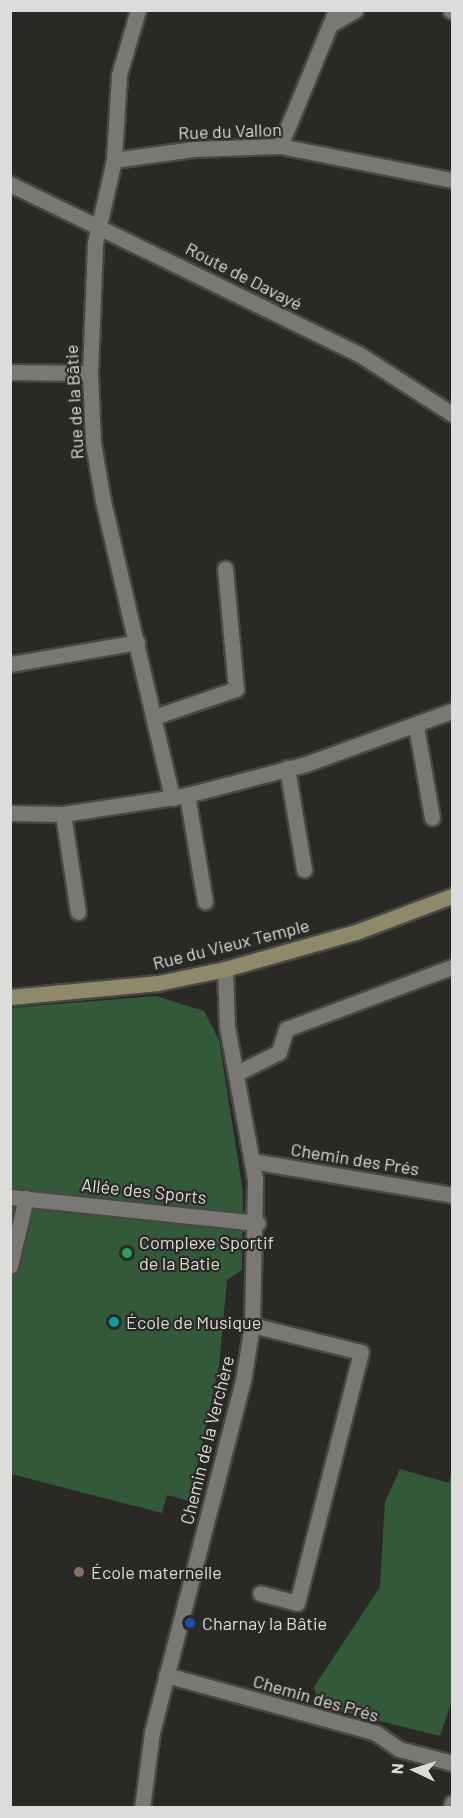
<!DOCTYPE html>
<meta charset="utf-8">
<style>
body{margin:0}
#map{position:relative;width:463px;height:1818px;overflow:hidden;background:#2a2926;font-family:Barlow,sans-serif}
div>[style]{position:absolute}
.green>*{inset:0;background:#335a38}
.roads{filter:drop-shadow(2px 0 #474744) drop-shadow(-2px 0 #474744) drop-shadow(0 2px #474744) drop-shadow(0 -2px #474744)}
.minor>*{height:15px;margin:-7.5px;padding:0 7.5px;transform-origin:7.5px;border-radius:7.5px;background:#797875}
.secondary>*{height:15px;margin:-7.5px;padding:0 7.5px;transform-origin:7.5px;border-radius:7.5px;background:#8e8968}
.dots>*{width:16px;height:16px;translate:-50% -50%;box-sizing:border-box;border:3px solid #2a2926;border-radius:50%}
span{translate:-50% -50%;white-space:nowrap;text-align:center;line-height:1.15;-webkit-text-stroke:4.5px #2a2926;paint-order:stroke}
.street-label{font-size:18px;color:#dcdcda}
.poi-label{font-size:18px;color:#dcdcda}
.left{translate:0 -50%;text-align:left}
.frame{position:absolute;inset:0;border:12px solid #dcdcda;pointer-events:none}
.north{position:absolute;left:385px;top:1740px;width:60px;height:60px;-webkit-text-stroke:4px #2a2926;paint-order:stroke;rotate:274deg;font-size:16px;font-weight:700;line-height:24px;text-align:center;color:#dcdcda}
.north::after{content:'';display:block;margin:auto;width:21px;height:27px;background:#dcdcda;clip-path:polygon(50% 0,100% 100%,50% 72%,0 100%)}
</style>
<div id="map">
<div class="green">
<div style="clip-path:polygon(156px 996px,204px 1011px,219px 1040px,243px 1192px,242px 1270px,227px 1280px,219px 1366px,193px 1486px,196px 1503px,167px 1495px,162px 1513px,11px 1474px,10px 1008px)"></div>
<div style="clip-path:polygon(400px 1469px,449px 1483px,452px 1472px,452px 1700px,440px 1736px,319px 1706px,314px 1687px,380px 1587px,385px 1502px)"></div>
</div>
<div class="roads">
<div class="minor">
<div style="left:138px;top:10px;width:68px;rotate:106.3deg"></div>
<div style="left:119px;top:75px;width:85px;rotate:93.4deg"></div>
<div style="left:114px;top:160px;width:85px;rotate:102.9deg"></div>
<div style="left:95px;top:243px;width:130px;rotate:92.2deg"></div>
<div style="left:90px;top:373px;width:70px;rotate:87.5deg"></div>
<div style="left:93px;top:443px;width:59px;rotate:80.2deg"></div>
<div style="left:103px;top:501px;width:305px;rotate:76.9deg"></div>
<div style="left:450px;top:10px;width:2px;rotate:27deg"></div>
<div style="left:331px;top:24px;width:28px;rotate:-30deg"></div>
<div style="left:280px;top:146px;width:147px;rotate:-67.6deg"></div>
<div style="left:114px;top:160px;width:80px;rotate:-7.9deg"></div>
<div style="left:193px;top:149px;width:87px;rotate:-2deg"></div>
<div style="left:280px;top:146px;width:175px;rotate:11.2deg"></div>
<div style="left:10px;top:184px;width:388px;rotate:26deg"></div>
<div style="left:359px;top:354px;width:111px;rotate:32.8deg"></div>
<div style="left:10px;top:372px;width:80px;rotate:0.7deg"></div>
<div style="left:10px;top:664px;width:129px;rotate:-9.8deg"></div>
<div style="left:154px;top:717px;width:87px;rotate:-18.9deg"></div>
<div style="left:236px;top:689px;width:121px;rotate:-95.2deg"></div>
<div style="left:416px;top:726px;width:93px;rotate:80.1deg"></div>
<div style="left:287px;top:768px;width:103px;rotate:80.5deg"></div>
<div style="left:187px;top:795px;width:108px;rotate:80.4deg"></div>
<div style="left:10px;top:813px;width:53px;rotate:1.1deg"></div>
<div style="left:63px;top:814px;width:125px;rotate:-8.7deg"></div>
<div style="left:187px;top:795px;width:123px;rotate:-14.6deg"></div>
<div style="left:306px;top:764px;width:155px;rotate:-20deg"></div>
<div style="left:63px;top:814px;width:99px;rotate:81.3deg"></div>
<div style="left:239px;top:1072px;width:45px;rotate:-26.6deg"></div>
<div style="left:279px;top:1052px;width:24px;rotate:-73deg"></div>
<div style="left:286px;top:1029px;width:177px;rotate:-20.5deg"></div>
<div style="left:252px;top:1161px;width:203px;rotate:9.6deg"></div>
<div style="left:10px;top:1197px;width:249px;rotate:6deg"></div>
<div style="left:10px;top:1266px;width:70px;rotate:-76.8deg"></div>
<div style="left:252px;top:1325px;width:112px;rotate:13.9deg"></div>
<div style="left:361px;top:1352px;width:259px;rotate:104.3deg"></div>
<div style="left:297px;top:1603px;width:38px;rotate:-165deg"></div>
<div style="left:166px;top:1675px;width:218px;rotate:15.4deg"></div>
<div style="left:376px;top:1733px;width:28px;rotate:35deg"></div>
<div style="left:399px;top:1749px;width:55px;rotate:14.8deg"></div>
<div style="left:142px;top:1808px;width:77px;rotate:-82.5deg"></div>
<div style="left:152px;top:1732px;width:363px;rotate:-75.5deg"></div>
<div style="left:243px;top:1381px;width:57px;rotate:-80.9deg"></div>
<div style="left:252px;top:1325px;width:146px;rotate:-88.8deg"></div>
<div style="left:255px;top:1179px;width:156px;rotate:-100.4deg"></div>
<div style="left:227px;top:1026px;width:57px;rotate:-92deg"></div>
<div style="left:451px;top:1808px;width:5px;rotate:-79deg"></div>
</div>
<div class="secondary">
<div style="left:10px;top:997px;width:149px;rotate:-5.4deg"></div>
<div style="left:158px;top:983px;width:68px;rotate:-11.8deg"></div>
<div style="left:225px;top:969px;width:136px;rotate:-15.8deg"></div>
<div style="left:356px;top:932px;width:103px;rotate:-20.6deg"></div>
</div>
</div>
<div class="dots">
<div style="left:127px;top:1253px;background:#2e9e5b"></div>
<div style="left:114px;top:1322px;background:#0f9aa8"></div>
<div style="left:79px;top:1572px;background:#8d6e63"></div>
<div style="left:190px;top:1623px;background:#1a4fb4"></div>
</div>
<div class="street-label">
<span style="left:230px;top:131px;rotate:-2deg">Rue du Vallon</span>
<span style="left:244px;top:276px;rotate:27deg">Route de Davayé</span>
<span style="left:74px;top:402px;rotate:-93deg">Rue de la Bâtie</span>
<span style="left:231px;top:944px;rotate:-14deg">Rue du Vieux Temple</span>
<span style="left:355px;top:1159px;rotate:9deg">Chemin des Prés</span>
<span style="left:144px;top:1191px;rotate:6deg">Allée des Sports</span>
<span style="left:207px;top:1440px;rotate:-76deg">Chemin de la Verchère</span>
<span style="left:316px;top:1698px;rotate:16deg">Chemin des Prés</span>
</div>
<div class="poi-label">
<span class="left" style="left:139px;top:1253px">Complexe Sportif<br>de la Batie</span>
<span class="left" style="left:126px;top:1322px">École de Musique</span>
<span class="left" style="left:91px;top:1572px">École maternelle</span>
<span class="left" style="left:202px;top:1623px">Charnay la Bâtie</span>
</div>
<div class="frame"></div>
<div class="north">N</div>
</div>
